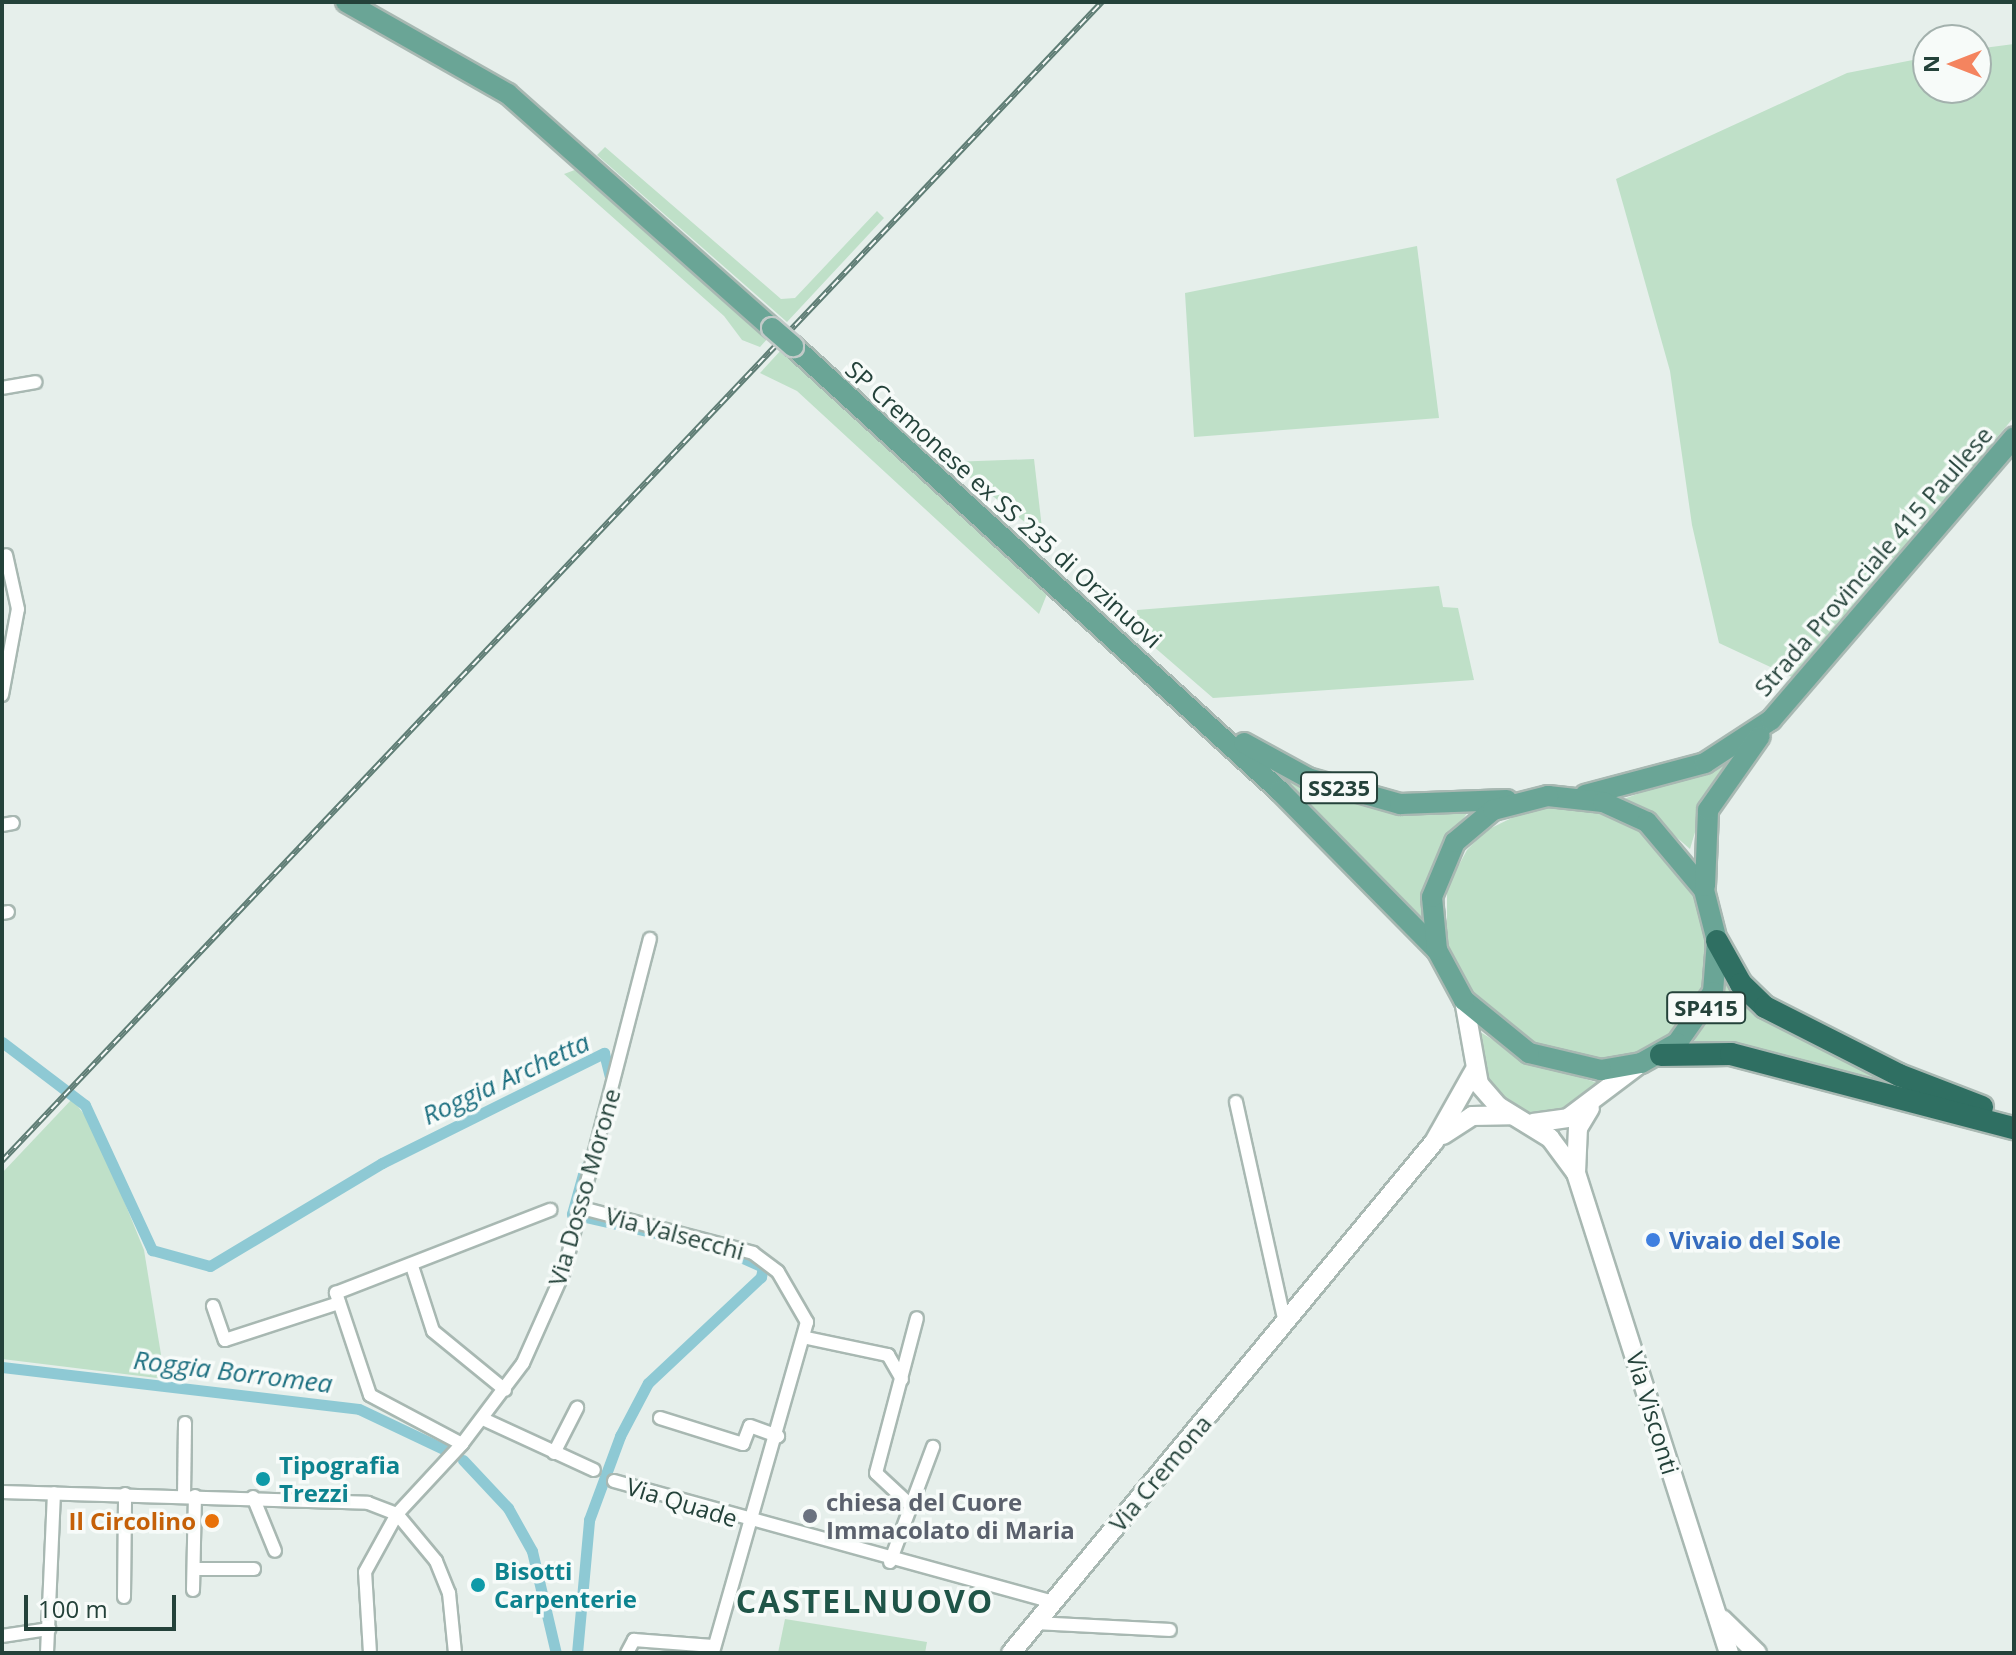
<!DOCTYPE html>
<style>
body{margin:0}
#map{position:relative;width:2016px;height:1655px;overflow:hidden;background:#e6efeb;font-family:"Open Sans",sans-serif}
div>[style]{position:absolute}
.green>*{inset:0;background:#bfe0c8}
.canal>*{height:11px;margin:-5.5px;padding:0 5.5px;transform-origin:5.5px;border-radius:5.5px;background:#8ec9d4}
.roads{filter:drop-shadow(2px 0 #a8b8b2) drop-shadow(-2px 0 #a8b8b2) drop-shadow(0 2px #a8b8b2) drop-shadow(0 -2px #a8b8b2)}
.street>*{height:12px;margin:-6px;padding:0 6px;transform-origin:6px;border-radius:6px;background:#fff}
.secondary>*{height:18px;margin:-9px;padding:0 9px;transform-origin:9px;border-radius:9px;background:#fff}
.primary>*{height:20px;margin:-10px;padding:0 10px;transform-origin:10px;border-radius:10px;background:#6aa596}
.highway>*{height:22px;margin:-11px;padding:0 11px;transform-origin:11px;border-radius:11px;background:#2f6f62}
.rail>*{height:6px;margin-top:-3px;transform-origin:0;background:repeating-linear-gradient(90deg,#f7fbf9 0 9px,#5f7d75 0 18px);box-sizing:border-box;border-block:2px solid #5f7d75}
.bridges{filter:drop-shadow(2px 0 #c2cac8) drop-shadow(-2px 0 #c2cac8) drop-shadow(0 2px #c2cac8) drop-shadow(0 -2px #c2cac8)}
.primary-bridge>*{height:20px;margin:-10px;padding:0 10px;transform-origin:10px;border-radius:10px;background:#6aa596}
.dots>*{width:22px;height:22px;translate:-50% -50%;box-sizing:border-box;border:4px solid #f7fbf9;border-radius:50%}
span{translate:-50% -50%;white-space:nowrap;text-align:center;line-height:1.15;-webkit-text-stroke:7px #f7fbf9;paint-order:stroke}
.shield-label span{padding:2px 6px;background:#f7fbf9;border:2px solid;border-radius:6px;-webkit-text-stroke-width:0}
.shield-label{font-size:22px;color:#24423a;font-weight:700}
.street-label{font-size:24px;color:#24423a}
.shop-label{font-size:24px;color:#366cbe;font-weight:700}
.left{translate:0 -50%;text-align:left}
.culture-label{font-size:24px;color:#0d838f;font-weight:700}
.worship-label{font-size:24px;color:#5b616d;font-weight:700}
.food-label{font-size:24px;color:#c56008;font-weight:700}
.right{translate:-100% -50%;text-align:right}
.water-label{font-size:26px;color:#1c6f80;font-style:italic}
.district-label{font-size:32px;color:#1f5548;font-weight:700;letter-spacing:2px}
.frame{position:absolute;inset:0;border:4px solid #24423a;pointer-events:none}
.north{position:absolute;left:1912px;top:24px;width:80px;height:80px;box-sizing:border-box;background:#f7fbf9;border:2px solid #a3b1ad;border-radius:50%;rotate:270deg;font-size:22px;font-weight:700;line-height:32px;text-align:center;color:#24423a}
.north::after{content:'';display:block;margin:auto;width:28px;height:36px;background:#f4845f;clip-path:polygon(50% 0,100% 100%,50% 72%,0 100%)}
.scale{position:absolute;left:24px;top:1595px;width:152px;height:36px;box-sizing:border-box;border:4px solid #24423a;border-top:0;padding-left:10px;font-size:24px;line-height:28px;white-space:nowrap;color:#24423a;-webkit-text-stroke:6px #f7fbf9;paint-order:stroke}
</style>
<div id="map">
<div class="green">
<div style="clip-path:polygon(2014px 44px,2014px 417px,1796px 679px,1719px 643px,1692px 525px,1670px 371px,1616px 179px,1847px 73px,1928px 57px,1928px 88px,1976px 88px,1976px 49px)"></div>
<div style="clip-path:polygon(605px 147px,781px 299px,795px 298px,877px 211px,884px 218px,787px 322px,597px 155px)"></div>
<div style="clip-path:polygon(580px 168px,768px 338px,760px 347px,742px 340px,724px 316px,564px 174px)"></div>
<div style="clip-path:polygon(1417px 246px,1439px 418px,1194px 437px,1185px 293px)"></div>
<div style="clip-path:polygon(782px 349px,1047px 594px,1039px 614px,797px 391px,760px 373px)"></div>
<div style="clip-path:polygon(1034px 459px,1043px 537px,951px 462px)"></div>
<div style="clip-path:polygon(1439px 586px,1443px 607px,1458px 608px,1474px 680px,1213px 698px,1138px 633px,1137px 610px)"></div>
<div style="clip-path:polygon(1729px 760px,1705px 799px,1690px 849px,1651px 815px,1621px 800px)"></div>
<div style="clip-path:polygon(1280px 778px,1470px 809px,1437px 856px,1423px 918px)"></div>
<div style="clip-path:polygon(1576px 804px,1645px 827px,1709px 912px,1708px 991px,1659px 1051px,1601px 1062px,1533px 1049px,1475px 1000px,1447px 948px,1447px 887px,1467px 850px,1485px 831px,1526px 811px)"></div>
<div style="clip-path:polygon(1726px 973px,1915px 1092px,1693px 1044px)"></div>
<div style="clip-path:polygon(1474px 1028px,1525px 1060px,1598px 1083px,1576px 1108px,1545px 1118px,1525px 1114px,1488px 1085px)"></div>
<div style="clip-path:polygon(72px 1099px,94px 1127px,144px 1250px,165px 1379px,2px 1359px,2px 1173px)"></div>
<div style="clip-path:polygon(785px 1619px,927px 1642px,925px 1653px,778px 1653px)"></div>
</div>
<div class="canal">
<div style="left:2px;top:1042px;width:104px;rotate:37.2deg"></div>
<div style="left:85px;top:1105px;width:160px;rotate:65.2deg"></div>
<div style="left:152px;top:1250px;width:60px;rotate:15.4deg"></div>
<div style="left:210px;top:1266px;width:200px;rotate:-30.9deg"></div>
<div style="left:382px;top:1163px;width:248px;rotate:-26.4deg"></div>
<div style="left:604px;top:1053px;width:25px;rotate:76deg"></div>
<div style="left:585px;top:1167px;width:49px;rotate:105.5deg"></div>
<div style="left:572px;top:1214px;width:90px;rotate:12.8deg"></div>
<div style="left:2px;top:1367px;width:359px;rotate:6.7deg"></div>
<div style="left:359px;top:1409px;width:101px;rotate:25.3deg"></div>
<div style="left:463px;top:1460px;width:66px;rotate:46.8deg"></div>
<div style="left:508px;top:1508px;width:49px;rotate:60.8deg"></div>
<div style="left:532px;top:1551px;width:105px;rotate:76.8deg"></div>
<div style="left:577px;top:1653px;width:134px;rotate:-84.8deg"></div>
<div style="left:589px;top:1520px;width:90px;rotate:-69.7deg"></div>
<div style="left:620px;top:1436px;width:60px;rotate:-62.2deg"></div>
<div style="left:648px;top:1383px;width:155px;rotate:-43.2deg"></div>
<div style="left:761px;top:1277px;width:10px;rotate:-79deg"></div>
<div style="left:763px;top:1267px;width:32px;rotate:-156deg"></div>
</div>
<div class="roads">
<div class="street">
<div style="left:2px;top:388px;width:34px;rotate:-10deg"></div>
<div style="left:2px;top:695px;width:87px;rotate:-79.5deg"></div>
<div style="left:18px;top:609px;width:55px;rotate:-102.5deg"></div>
<div style="left:2px;top:825px;width:11px;rotate:-10deg"></div>
<div style="left:2px;top:913px;width:6px;rotate:-9deg"></div>
<div style="left:1236px;top:1102px;width:226px;rotate:77.5deg"></div>
<div style="left:582px;top:1208px;width:177px;rotate:14.7deg"></div>
<div style="left:753px;top:1253px;width:31px;rotate:37deg"></div>
<div style="left:778px;top:1272px;width:58px;rotate:59.9deg"></div>
<div style="left:807px;top:1322px;width:344px;rotate:105.9deg"></div>
<div style="left:412px;top:1266px;width:68px;rotate:72.1deg"></div>
<div style="left:433px;top:1331px;width:93px;rotate:39.3deg"></div>
<div style="left:213px;top:1306px;width:36px;rotate:71deg"></div>
<div style="left:225px;top:1340px;width:120px;rotate:-18deg"></div>
<div style="left:807px;top:1338px;width:83px;rotate:11.9deg"></div>
<div style="left:888px;top:1355px;width:28px;rotate:60deg"></div>
<div style="left:660px;top:1418px;width:87px;rotate:17.4deg"></div>
<div style="left:743px;top:1444px;width:19px;rotate:-69deg"></div>
<div style="left:750px;top:1426px;width:30px;rotate:20deg"></div>
<div style="left:483px;top:1419px;width:122px;rotate:24.7deg"></div>
<div style="left:462px;top:1444px;width:104px;rotate:-152deg"></div>
<div style="left:370px;top:1395px;width:108px;rotate:-108.4deg"></div>
<div style="left:336px;top:1293px;width:230px;rotate:-21.2deg"></div>
<div style="left:554px;top:1453px;width:51px;rotate:-62.9deg"></div>
<div style="left:614px;top:1481px;width:456px;rotate:15.4deg"></div>
<div style="left:2px;top:1492px;width:366px;rotate:1.7deg"></div>
<div style="left:368px;top:1503px;width:31px;rotate:21deg"></div>
<div style="left:397px;top:1514px;width:61px;rotate:50.3deg"></div>
<div style="left:436px;top:1561px;width:35px;rotate:68deg"></div>
<div style="left:449px;top:1593px;width:60px;rotate:84.3deg"></div>
<div style="left:184px;top:1496px;width:73px;rotate:-89.2deg"></div>
<div style="left:253px;top:1497px;width:58px;rotate:67.8deg"></div>
<div style="left:907px;top:1502px;width:42px;rotate:-136.9deg"></div>
<div style="left:876px;top:1473px;width:160px;rotate:-75.2deg"></div>
<div style="left:890px;top:1562px;width:123px;rotate:-69.5deg"></div>
<div style="left:194px;top:1569px;width:60px"></div>
<div style="left:193px;top:1590px;width:94px;rotate:-88.8deg"></div>
<div style="left:124px;top:1597px;width:103px;rotate:-89.4deg"></div>
<div style="left:1036px;top:1623px;width:134px;rotate:3deg"></div>
<div style="left:2px;top:1636px;width:48px;rotate:-8.5deg"></div>
<div style="left:47px;top:1653px;width:160px;rotate:-87.5deg"></div>
<div style="left:370px;top:1653px;width:81px;rotate:-93.5deg"></div>
<div style="left:365px;top:1572px;width:66px;rotate:-61.1deg"></div>
<div style="left:397px;top:1514px;width:96px;rotate:-47.1deg"></div>
<div style="left:462px;top:1444px;width:101px;rotate:-53deg"></div>
<div style="left:523px;top:1363px;width:101px;rotate:-66deg"></div>
<div style="left:564px;top:1271px;width:343px;rotate:-75.5deg"></div>
<div style="left:627px;top:1653px;width:15px;rotate:-62deg"></div>
<div style="left:634px;top:1640px;width:79px;rotate:4.3deg"></div>
</div>
<div class="secondary">
<div style="left:1464px;top:1000px;width:85px;rotate:79.9deg"></div>
<div style="left:1479px;top:1084px;width:29px;rotate:49deg"></div>
<div style="left:1498px;top:1106px;width:61px;rotate:31.6deg"></div>
<div style="left:1550px;top:1138px;width:44px;rotate:53.4deg"></div>
<div style="left:1576px;top:1173px;width:504px;rotate:72.32deg"></div>
<div style="left:1533px;top:1123px;width:35px;rotate:-8deg"></div>
<div style="left:1568px;top:1118px;width:91px;rotate:-37deg"></div>
<div style="left:1443px;top:1135px;width:35px;rotate:-33deg"></div>
<div style="left:1472px;top:1116px;width:39px;rotate:-1deg"></div>
<div style="left:1576px;top:1173px;width:45px;rotate:-87.5deg"></div>
<div style="left:1578px;top:1128px;width:23px;rotate:-59deg"></div>
<div style="left:1722px;top:1619px;width:49px;rotate:44.2deg"></div>
<div style="left:1011px;top:1653px;width:663px;rotate:-50.38deg"></div>
<div style="left:1434px;top:1142px;width:81px;rotate:-60.6deg"></div>
</div>
<div class="primary">
<div style="left:346px;top:2px;width:186px;rotate:29.6deg"></div>
<div style="left:508px;top:94px;width:353px;rotate:41.6deg"></div>
<div style="left:793px;top:346px;width:660px;rotate:42.42deg"></div>
<div style="left:1280px;top:791px;width:223px;rotate:45.4deg"></div>
<div style="left:1244px;top:743px;width:73px;rotate:28.7deg"></div>
<div style="left:1308px;top:778px;width:96px;rotate:15.8deg"></div>
<div style="left:1400px;top:804px;width:107px;rotate:-2.1deg"></div>
<div style="left:1585px;top:795px;width:124px;rotate:-14.9deg"></div>
<div style="left:1705px;top:763px;width:79px;rotate:-33.1deg"></div>
<div style="left:1771px;top:720px;width:373px;rotate:-49.3deg"></div>
<div style="left:1548px;top:796px;width:55px;rotate:6.2deg"></div>
<div style="left:1603px;top:802px;width:48px;rotate:24.4deg"></div>
<div style="left:1647px;top:822px;width:89px;rotate:50deg"></div>
<div style="left:1704px;top:890px;width:53px;rotate:75.7deg"></div>
<div style="left:1717px;top:941px;width:51px;rotate:94.5deg"></div>
<div style="left:1713px;top:992px;width:62px;rotate:125.2deg"></div>
<div style="left:1677px;top:1043px;width:41px;rotate:150.9deg"></div>
<div style="left:1641px;top:1063px;width:41px;rotate:170.1deg"></div>
<div style="left:1601px;top:1070px;width:74px;rotate:-166.7deg"></div>
<div style="left:1529px;top:1053px;width:84px;rotate:-140.8deg"></div>
<div style="left:1464px;top:1000px;width:57px;rotate:-118.4deg"></div>
<div style="left:1437px;top:950px;width:53px;rotate:-95.4deg"></div>
<div style="left:1432px;top:897px;width:60px;rotate:-67.3deg"></div>
<div style="left:1455px;top:842px;width:50px;rotate:-40.1deg"></div>
<div style="left:1493px;top:810px;width:57px;rotate:-14.3deg"></div>
<div style="left:1705px;top:886px;width:76px;rotate:-87.7deg"></div>
<div style="left:1708px;top:810px;width:90px;rotate:-54.9deg"></div>
</div>
<div class="highway">
<div style="left:1717px;top:941px;width:49px;rotate:60.8deg"></div>
<div style="left:1741px;top:984px;width:33px;rotate:44deg"></div>
<div style="left:1765px;top:1007px;width:150px;rotate:26.9deg"></div>
<div style="left:1899px;top:1075px;width:89px;rotate:21.1deg"></div>
<div style="left:1661px;top:1055px;width:70px;rotate:-0.8deg"></div>
<div style="left:1731px;top:1054px;width:293px;rotate:14.7deg"></div>
</div>
</div>
<div class="rail">
<div style="left:2px;top:1161px;width:1598px;rotate:-46.5deg"></div>
</div>
<div class="bridges">
<div class="primary-bridge">
<div style="left:772px;top:328px;width:28px;rotate:41deg"></div>
</div>
</div>
<div class="dots">
<div style="left:1653px;top:1240px;background:#3f7fe0"></div>
<div style="left:263px;top:1479px;background:#0f9aa8"></div>
<div style="left:810px;top:1516px;background:#6b7280"></div>
<div style="left:212px;top:1521px;background:#e8710a"></div>
<div style="left:478px;top:1585px;background:#0f9aa8"></div>
</div>
<div class="shield-label">
<span style="left:1339px;top:788px">SS235</span>
<span style="left:1706px;top:1008px">SP415</span>
</div>
<div class="street-label">
<span style="left:1004px;top:504px;rotate:42deg">SP Cremonese ex SS 235 di Orzinuovi</span>
<span style="left:1873px;top:561px;rotate:-49deg">Strada Provinciale 415 Paullese</span>
<span style="left:584px;top:1187px;rotate:-74deg">Via Dosso Morone</span>
<span style="left:675px;top:1233px;rotate:15deg">Via Valsecchi</span>
<span style="left:1653px;top:1413px;rotate:73deg">Via Visconti</span>
<span style="left:1160px;top:1473px;rotate:-50deg">Via Cremona</span>
<span style="left:682px;top:1502px;rotate:17deg">Via Quade</span>
</div>
<div class="shop-label">
<span class="left" style="left:1669px;top:1240px">Vivaio del Sole</span>
</div>
<div class="culture-label">
<span class="left" style="left:279px;top:1479px">Tipografia<br>Trezzi</span>
<span class="left" style="left:494px;top:1585px">Bisotti<br>Carpenterie</span>
</div>
<div class="worship-label">
<span class="left" style="left:826px;top:1516px">chiesa del Cuore<br>Immacolato di Maria</span>
</div>
<div class="food-label">
<span class="right" style="left:196px;top:1521px">Il Circolino</span>
</div>
<div class="water-label">
<span style="left:506px;top:1079px;rotate:-25deg">Roggia Archetta</span>
<span style="left:233px;top:1372px;rotate:7deg">Roggia Borromea</span>
</div>
<div class="district-label">
<span style="left:865px;top:1601px">CASTELNUOVO</span>
</div>
<div class="frame"></div>
<div class="north">N</div>
<div class="scale">100 m</div>
</div>
